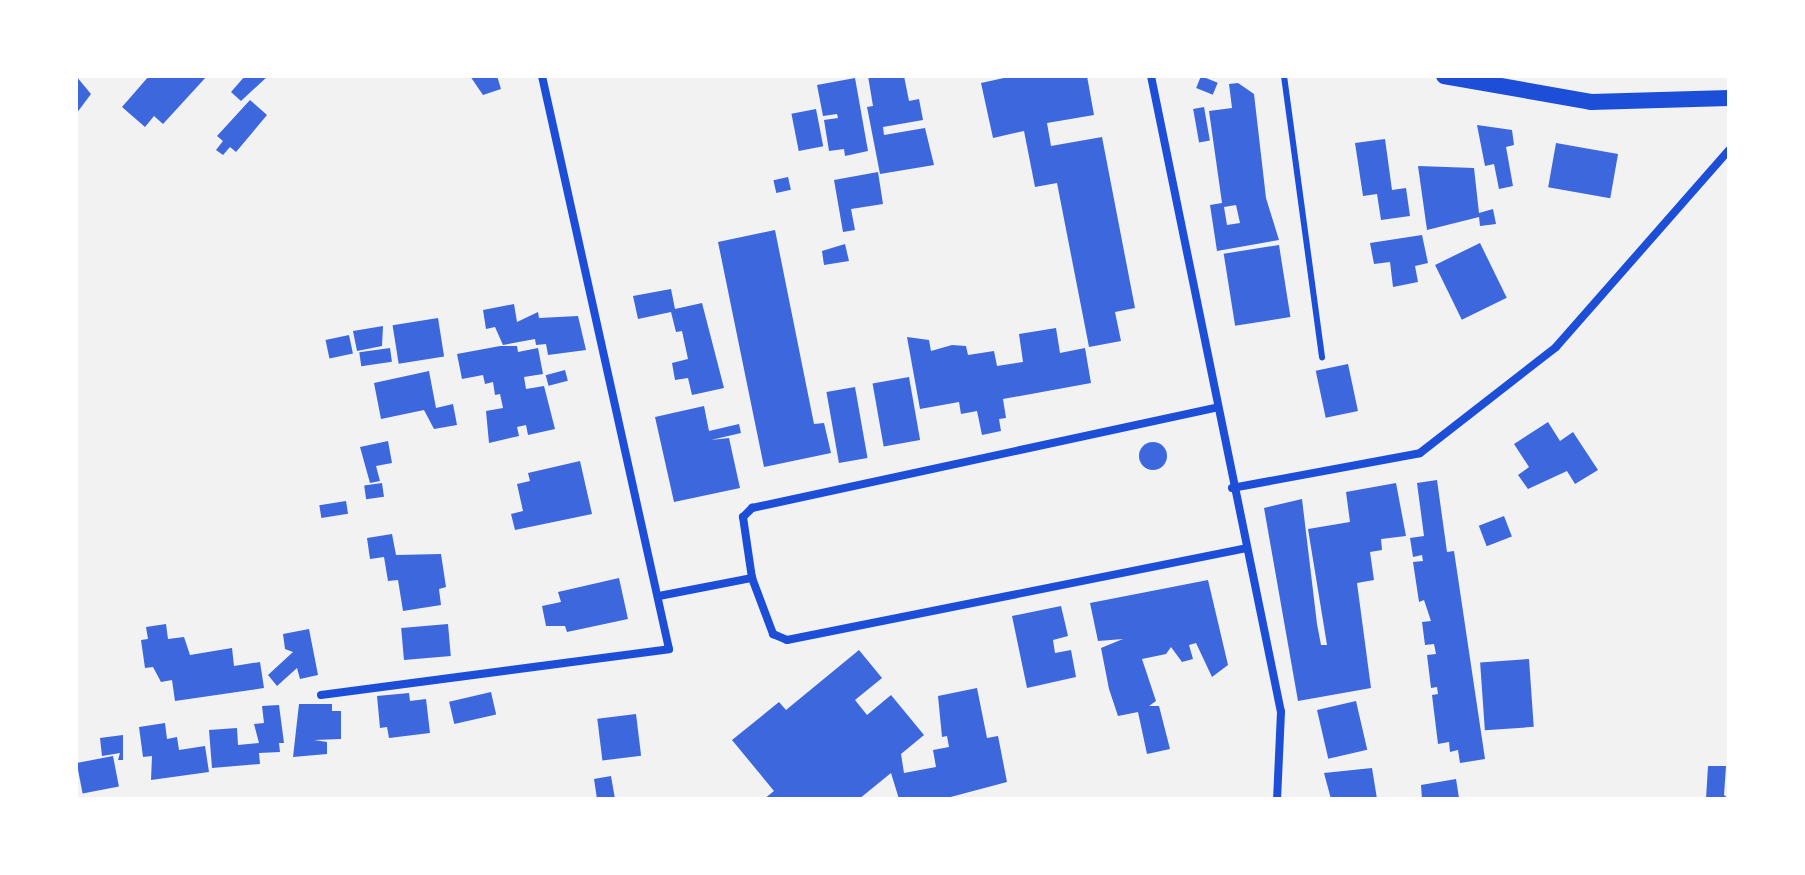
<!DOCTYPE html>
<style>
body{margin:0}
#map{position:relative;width:1805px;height:875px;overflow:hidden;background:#f2f2f2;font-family:"Varela Round",sans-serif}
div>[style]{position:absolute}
.building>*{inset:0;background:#3d67dc;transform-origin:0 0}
.round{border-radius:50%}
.service>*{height:6px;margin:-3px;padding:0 3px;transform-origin:3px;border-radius:3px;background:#1d4ed8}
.minor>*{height:8px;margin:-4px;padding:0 4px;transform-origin:4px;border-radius:4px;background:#1d4ed8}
.secondary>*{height:16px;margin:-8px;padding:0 8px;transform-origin:8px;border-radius:8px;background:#1d4ed8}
span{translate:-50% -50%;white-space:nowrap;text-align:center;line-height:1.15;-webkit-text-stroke:7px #fff;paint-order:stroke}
.frame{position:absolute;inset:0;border:78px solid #fff;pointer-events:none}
</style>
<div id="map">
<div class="building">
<div style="clip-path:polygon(76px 76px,91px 94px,76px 114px)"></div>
<div style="clip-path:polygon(149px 76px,207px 76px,163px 124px,154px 116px,145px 127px,122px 107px)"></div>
<div style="clip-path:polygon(245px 76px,268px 76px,241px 101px,231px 92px)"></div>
<div style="clip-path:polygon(470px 76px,497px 76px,501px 89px,483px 95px)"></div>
<div style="clip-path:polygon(868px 76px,904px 76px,909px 101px,919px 99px,923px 120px,883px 127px,884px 135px,925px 128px,934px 165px,880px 174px,867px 107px,873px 106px)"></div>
<div style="clip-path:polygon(1013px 76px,1087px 76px,1094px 115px,1047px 123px,1051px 146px,1102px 137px,1135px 308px,1115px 312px,1121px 341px,1089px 347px,1057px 183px,1035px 187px,1024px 131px,993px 138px,981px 83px)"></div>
<div style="left:1201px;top:76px;width:18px;height:13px;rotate:22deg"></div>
<div style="clip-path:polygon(855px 78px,868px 151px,845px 156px,844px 149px,829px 151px,824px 120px,838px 118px,837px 114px,823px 116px,817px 85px)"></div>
<div style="clip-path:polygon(evenodd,1238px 83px,1254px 94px,1266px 198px,1279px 240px,1217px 251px,1210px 205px,1222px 203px,1209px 111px,1232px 108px,1229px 84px,1238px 83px,1236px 205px,1240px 223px,1227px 225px,1224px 207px,1236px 205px)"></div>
<div style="clip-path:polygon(250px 100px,267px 115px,236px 152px,230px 147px,223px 155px,216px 150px,223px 141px,217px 136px)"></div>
<div style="left:1204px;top:107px;width:34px;height:11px;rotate:80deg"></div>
<div style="left:816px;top:109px;width:38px;height:25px;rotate:79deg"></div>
<div style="clip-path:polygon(1477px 125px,1512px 130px,1514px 145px,1506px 147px,1513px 186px,1499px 189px,1494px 164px,1485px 166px)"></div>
<div style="clip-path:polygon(1385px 139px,1392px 190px,1406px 188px,1410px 216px,1381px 220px,1377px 194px,1363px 196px,1355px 143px)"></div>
<div style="left:1556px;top:143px;width:63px;height:45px;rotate:10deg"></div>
<div style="clip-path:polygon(1418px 166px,1474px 168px,1479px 213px,1493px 209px,1496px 224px,1480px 226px,1479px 217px,1427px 230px)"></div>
<div style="clip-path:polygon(878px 172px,883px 204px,851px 209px,855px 230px,843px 232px,834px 180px)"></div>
<div style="left:788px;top:177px;width:13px;height:15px;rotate:77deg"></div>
<div style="clip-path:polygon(775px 230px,814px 424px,824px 423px,831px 453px,764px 467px,718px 242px)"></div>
<div style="clip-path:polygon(1422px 235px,1428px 263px,1415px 266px,1418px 282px,1393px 287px,1390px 262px,1374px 264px,1370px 243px)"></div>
<div style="left:1480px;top:243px;width:61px;height:50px;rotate:64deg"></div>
<div style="clip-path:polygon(845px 244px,849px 261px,824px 265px,822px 251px)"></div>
<div style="left:1279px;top:245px;width:73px;height:56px;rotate:81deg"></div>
<div style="clip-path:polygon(671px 289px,675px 309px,702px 303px,724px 388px,692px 395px,688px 378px,675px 380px,672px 363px,688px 359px,682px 331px,676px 332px,671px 312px,638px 319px,633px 296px)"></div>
<div style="clip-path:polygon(514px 304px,517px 322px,538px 312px,539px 318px,578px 316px,586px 350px,548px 355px,546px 344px,536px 345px,535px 339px,503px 345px,495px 327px,486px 329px,483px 310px)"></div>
<div style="left:438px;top:318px;width:39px;height:46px;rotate:81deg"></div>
<div style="clip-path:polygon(383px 326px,382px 346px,357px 351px,353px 331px)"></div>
<div style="clip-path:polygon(1056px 328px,1060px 353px,1085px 348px,1091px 383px,1003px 399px,1006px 418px,999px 419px,1001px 431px,982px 435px,977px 411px,961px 414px,959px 402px,920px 409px,907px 337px,929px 340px,931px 351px,952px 345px,966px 346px,968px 355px,994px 351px,997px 366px,1023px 362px,1019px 334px)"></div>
<div style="left:349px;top:335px;width:19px;height:24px;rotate:78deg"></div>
<div style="clip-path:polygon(500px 346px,517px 346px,518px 352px,538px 348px,543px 374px,524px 377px,526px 389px,544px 386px,555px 429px,528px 435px,526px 425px,517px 427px,519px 436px,489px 443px,486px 411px,503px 408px,500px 394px,495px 395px,493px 382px,485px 384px,483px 375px,462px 379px,457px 354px)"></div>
<div style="left:390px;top:348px;width:14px;height:31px;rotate:82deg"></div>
<div style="left:1348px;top:364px;width:48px;height:33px;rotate:78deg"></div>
<div style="left:565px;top:370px;width:11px;height:20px;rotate:75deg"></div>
<div style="clip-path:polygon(429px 371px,436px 408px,453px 404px,457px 425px,434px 429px,424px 410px,381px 419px,374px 383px)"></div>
<div style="left:909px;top:377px;width:64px;height:37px;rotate:80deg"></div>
<div style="left:855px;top:387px;width:72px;height:29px;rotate:80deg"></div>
<div style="clip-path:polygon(704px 406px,709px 431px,739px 424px,741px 433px,711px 440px,729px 438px,740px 488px,674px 502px,655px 417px)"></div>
<div style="clip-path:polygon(1548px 422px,1560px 441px,1573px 432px,1598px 470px,1575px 484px,1567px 471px,1528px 489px,1518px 475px,1529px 467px,1514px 444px)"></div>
<div style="clip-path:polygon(388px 441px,392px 463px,376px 466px,380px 481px,370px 483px,360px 447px)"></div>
<div class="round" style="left:1139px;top:442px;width:28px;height:28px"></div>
<div style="clip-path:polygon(580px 461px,592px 514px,515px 530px,511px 514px,523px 511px,517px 484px,530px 481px,528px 473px)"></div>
<div style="clip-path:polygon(1437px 480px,1447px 552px,1454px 551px,1485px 759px,1460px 763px,1458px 750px,1450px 752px,1449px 742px,1438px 744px,1432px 695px,1438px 694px,1437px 687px,1431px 688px,1427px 655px,1436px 654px,1434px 644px,1425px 645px,1422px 622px,1431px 621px,1424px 600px,1419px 602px,1413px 562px,1423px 561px,1422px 555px,1413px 557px,1410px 538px,1424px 536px,1417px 483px)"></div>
<div style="left:382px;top:483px;width:14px;height:18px;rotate:82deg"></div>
<div style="clip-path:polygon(1396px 483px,1406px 536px,1381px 539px,1382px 550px,1370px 552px,1374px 580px,1357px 583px,1371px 688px,1298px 701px,1264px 508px,1302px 499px,1317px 624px,1321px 645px,1327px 645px,1308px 529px,1350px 522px,1346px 492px)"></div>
<div style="left:346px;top:501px;width:13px;height:27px;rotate:81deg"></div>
<div style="left:1504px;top:516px;width:22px;height:27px;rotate:69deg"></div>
<div style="clip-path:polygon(392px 534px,396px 555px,441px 554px,446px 587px,439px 589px,441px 605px,403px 611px,398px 580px,388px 581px,384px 557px,370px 559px,367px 538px)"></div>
<div style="clip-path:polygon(619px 578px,628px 619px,567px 632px,565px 626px,546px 626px,542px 606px,561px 602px,558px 592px)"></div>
<div style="clip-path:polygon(1208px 580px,1228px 665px,1212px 677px,1196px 643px,1189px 645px,1193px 659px,1182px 662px,1171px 647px,1166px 654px,1142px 659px,1156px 701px,1149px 706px,1159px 706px,1170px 749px,1147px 754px,1138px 712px,1118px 716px,1109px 689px,1101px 648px,1123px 639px,1098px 641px,1090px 603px)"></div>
<div style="clip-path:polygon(1061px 606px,1068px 636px,1053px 640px,1055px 653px,1071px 650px,1076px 677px,1027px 688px,1012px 616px)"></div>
<div style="clip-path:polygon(166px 624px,168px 639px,184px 637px,190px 655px,232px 648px,234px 666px,260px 662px,264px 688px,175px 701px,172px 680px,161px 682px,153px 667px,145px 668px,141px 640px,148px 639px,146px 627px)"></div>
<div style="left:448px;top:624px;width:32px;height:47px;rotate:85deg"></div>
<div style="clip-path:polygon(309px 629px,318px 675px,300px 679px,297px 668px,277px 686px,268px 675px,293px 652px,285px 649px,283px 634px)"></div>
<div style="clip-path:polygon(859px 650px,882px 678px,855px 700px,867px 715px,891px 695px,924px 735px,901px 754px,904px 773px,936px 767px,933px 750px,949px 747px,947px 736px,942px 737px,938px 696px,977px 688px,987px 738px,998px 736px,1007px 782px,943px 799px,899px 799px,891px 773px,859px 799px,764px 799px,774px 791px,732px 740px,779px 702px,786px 710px)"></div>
<div style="left:1529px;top:659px;width:68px;height:49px;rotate:86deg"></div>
<div style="left:491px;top:692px;width:23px;height:43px;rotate:77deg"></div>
<div style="clip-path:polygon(409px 693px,410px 701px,426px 699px,430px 733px,389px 738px,387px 727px,380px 728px,377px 696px)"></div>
<div style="left:1356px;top:701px;width:50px;height:40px;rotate:77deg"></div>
<div style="clip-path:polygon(299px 704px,332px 704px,332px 711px,341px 711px,341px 739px,314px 740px,327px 742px,327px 754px,293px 757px)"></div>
<div style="clip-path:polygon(279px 705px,284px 743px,279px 743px,280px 752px,259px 753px,260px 764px,212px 768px,209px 730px,237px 728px,238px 745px,259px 743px,254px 724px,264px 723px,262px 706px)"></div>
<div style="left:636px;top:714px;width:42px;height:39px;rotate:83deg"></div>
<div style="clip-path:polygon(165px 723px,167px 739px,177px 737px,179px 750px,205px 746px,209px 772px,151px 780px,152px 756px,143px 757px,139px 727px)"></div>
<div style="clip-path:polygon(123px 735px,123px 760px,118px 760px,120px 753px,102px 756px,100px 738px)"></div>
<div style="left:113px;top:756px;width:31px;height:37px;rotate:79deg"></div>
<div style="clip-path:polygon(1708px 766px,1726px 766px,1724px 795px,1729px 799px,1706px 799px)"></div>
<div style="clip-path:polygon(1372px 768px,1377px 799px,1331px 799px,1324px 773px)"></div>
<div style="clip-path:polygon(611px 776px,615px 799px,597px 799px,594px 779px)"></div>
<div style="clip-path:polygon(1456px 779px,1459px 798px,1422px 799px,1421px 785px)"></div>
</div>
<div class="service">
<div style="left:1284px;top:76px;width:284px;rotate:82.3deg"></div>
</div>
<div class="minor">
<div style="left:1151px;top:76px;width:649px;rotate:78.45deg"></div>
<div style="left:1281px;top:712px;width:87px;rotate:92.6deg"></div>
<div style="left:1232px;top:488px;width:191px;rotate:-10.5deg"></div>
<div style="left:1420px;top:453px;width:172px;rotate:-37.9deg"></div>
<div style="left:1556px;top:347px;width:262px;rotate:-48.7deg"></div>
<div style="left:752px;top:578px;width:62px;rotate:-98.4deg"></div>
<div style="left:743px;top:517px;width:13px;rotate:-45deg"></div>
<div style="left:752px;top:508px;width:475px;rotate:-12.2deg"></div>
<div style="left:659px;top:596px;width:95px;rotate:-11deg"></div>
<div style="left:752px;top:578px;width:60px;rotate:69.4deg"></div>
<div style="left:773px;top:634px;width:15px;rotate:23deg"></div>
<div style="left:787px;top:640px;width:466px;rotate:-11.3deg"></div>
<div style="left:321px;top:695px;width:351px;rotate:-7.5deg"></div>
<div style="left:669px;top:649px;width:587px;rotate:-102.5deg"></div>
</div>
<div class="secondary">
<div style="left:1444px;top:76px;width:149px;rotate:10deg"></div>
<div style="left:1591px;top:102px;width:138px;rotate:-1.7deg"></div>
</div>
<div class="frame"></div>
</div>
